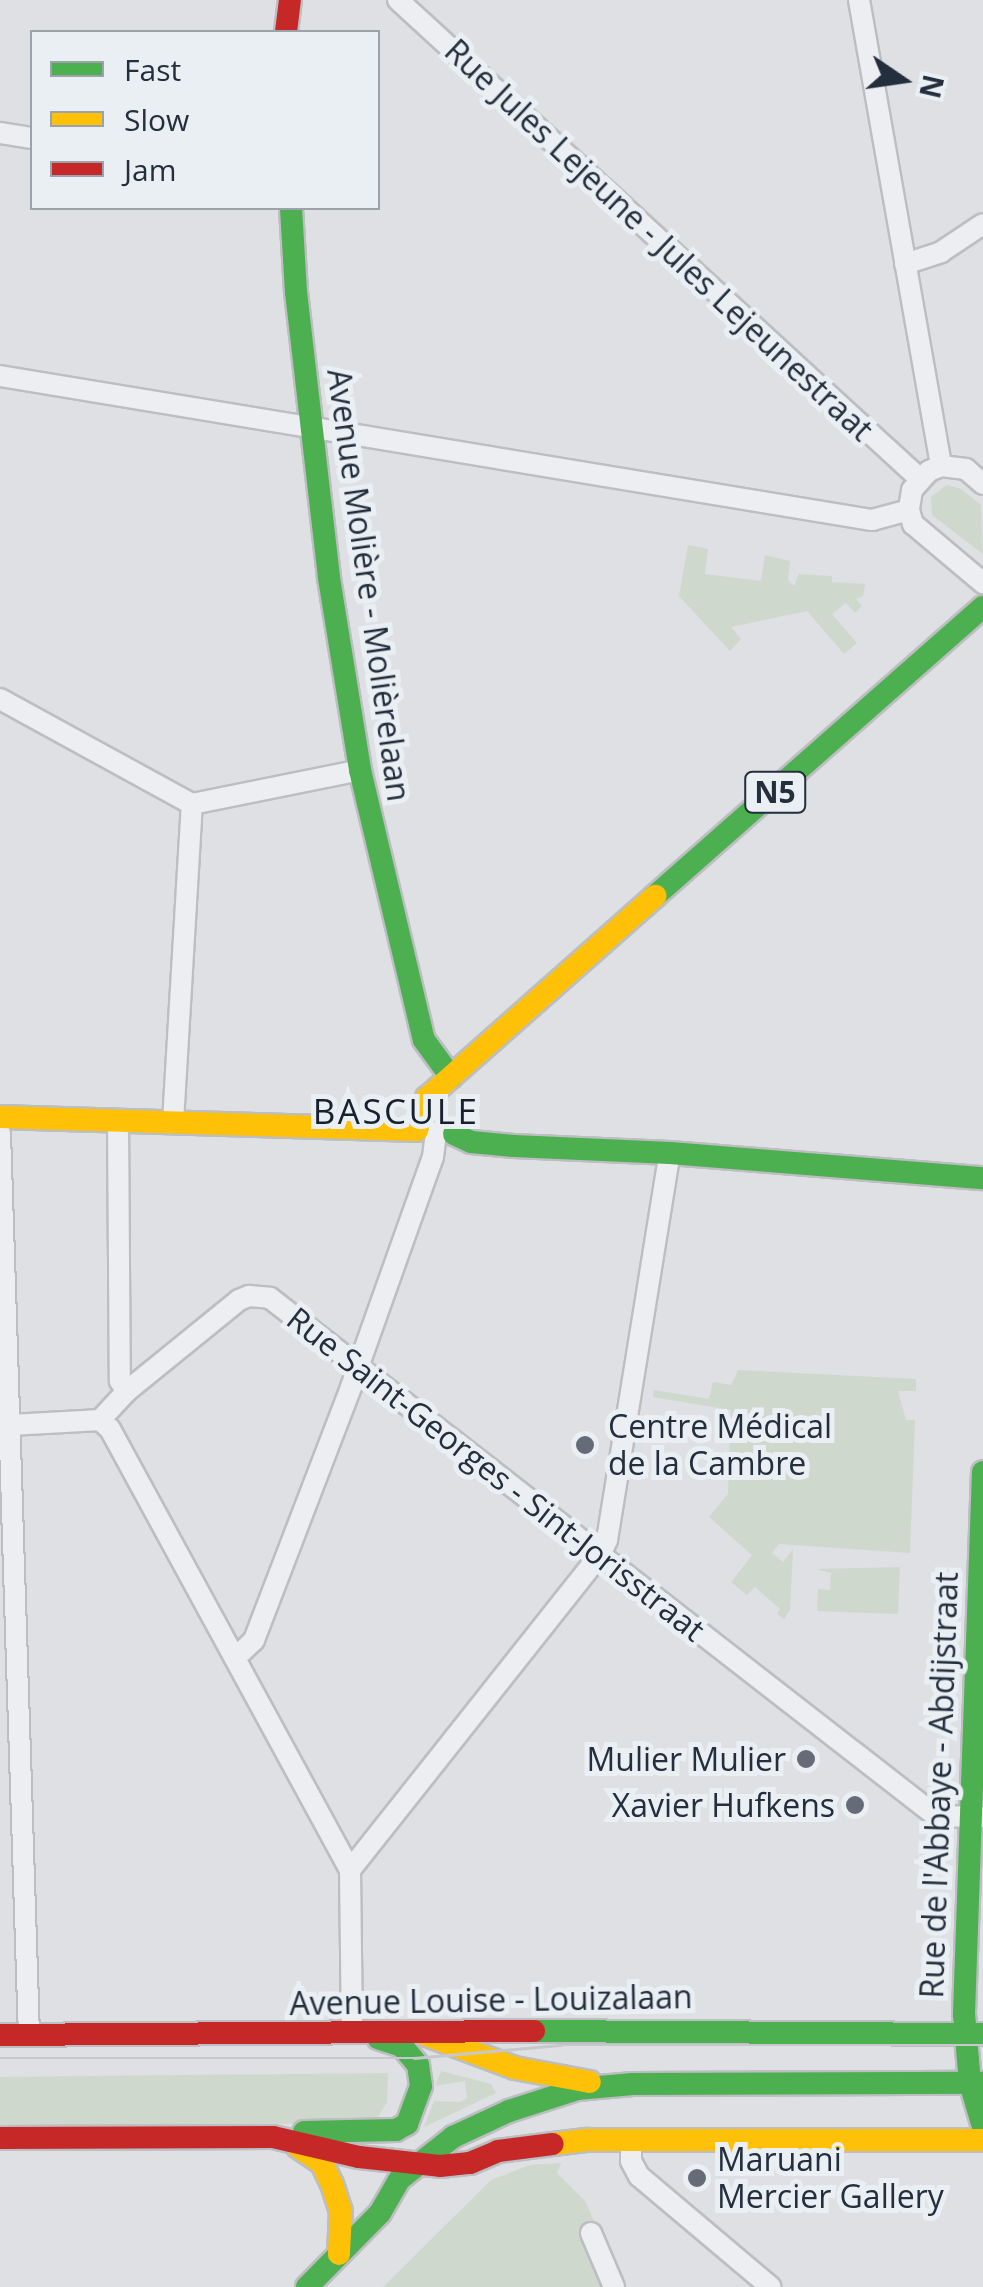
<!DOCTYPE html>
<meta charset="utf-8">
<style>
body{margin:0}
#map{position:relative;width:983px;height:2287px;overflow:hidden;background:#dee0e3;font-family:"Open Sans",sans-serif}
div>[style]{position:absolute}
.green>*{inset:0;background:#cfd8cd}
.roads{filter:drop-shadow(2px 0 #bcbec1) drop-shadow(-2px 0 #bcbec1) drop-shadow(0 2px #bcbec1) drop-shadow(0 -2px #bcbec1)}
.street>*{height:20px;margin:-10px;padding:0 10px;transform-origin:10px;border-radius:10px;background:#edeef1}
.fast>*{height:22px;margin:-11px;padding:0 11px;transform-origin:11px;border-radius:11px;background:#4caf50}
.slow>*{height:22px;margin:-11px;padding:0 11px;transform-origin:11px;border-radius:11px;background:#ffc107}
.jam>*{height:22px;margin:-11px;padding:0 11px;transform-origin:11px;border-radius:11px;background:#c62828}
.tram>*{height:2.5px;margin:-1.25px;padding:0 1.25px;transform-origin:1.25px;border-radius:1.25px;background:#c6c8cc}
.dots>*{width:28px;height:28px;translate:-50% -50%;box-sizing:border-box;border:5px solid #eaeff4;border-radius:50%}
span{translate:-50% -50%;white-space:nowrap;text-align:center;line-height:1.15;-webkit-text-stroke:10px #eaeff4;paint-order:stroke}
.shield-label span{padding:2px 8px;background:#eaeff4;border:2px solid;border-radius:8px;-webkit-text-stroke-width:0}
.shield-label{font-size:30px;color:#242e3d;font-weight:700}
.street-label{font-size:32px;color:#242e3d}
.poi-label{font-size:32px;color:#242e3d}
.left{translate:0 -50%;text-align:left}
.right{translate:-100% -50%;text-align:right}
.neighbourhood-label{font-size:35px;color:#17202d;letter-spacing:2.5px}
.legend{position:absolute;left:30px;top:30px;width:350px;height:180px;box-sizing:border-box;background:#eaeff4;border:2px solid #9ba2ab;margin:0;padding:12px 18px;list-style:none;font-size:30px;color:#242e3d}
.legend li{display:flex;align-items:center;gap:20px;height:50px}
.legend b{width:50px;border:2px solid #9ba2ab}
.north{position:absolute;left:853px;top:30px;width:100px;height:100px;-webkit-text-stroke:8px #eaeff4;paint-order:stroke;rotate:103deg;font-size:28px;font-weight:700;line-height:40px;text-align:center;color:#242e3d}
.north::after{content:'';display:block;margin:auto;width:35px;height:45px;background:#242e3d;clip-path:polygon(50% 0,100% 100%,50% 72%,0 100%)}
</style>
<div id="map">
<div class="green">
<div style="clip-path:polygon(947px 485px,961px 489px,981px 505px,983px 554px,932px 515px,931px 497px)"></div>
<div style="clip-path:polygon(688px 545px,708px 549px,705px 574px,761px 581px,765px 555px,790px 561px,788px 580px,794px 586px,799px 574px,832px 576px,832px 582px,865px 584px,863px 596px,856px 599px,862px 606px,855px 613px,846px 603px,832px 614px,857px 643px,844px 654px,807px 611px,731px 627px,741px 639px,730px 651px,679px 596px)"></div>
<div style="clip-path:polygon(738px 1370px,916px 1379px,916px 1391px,898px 1391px,906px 1420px,915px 1420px,910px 1553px,779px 1544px,772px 1553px,783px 1562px,793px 1549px,790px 1610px,784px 1619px,777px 1614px,780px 1609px,755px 1587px,747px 1595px,731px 1582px,752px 1555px,709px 1517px,728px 1494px,731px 1410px,653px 1397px,654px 1390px,709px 1399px,713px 1382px,731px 1385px)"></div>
<div style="clip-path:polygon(900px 1567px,898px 1614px,817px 1611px,818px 1589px,830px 1590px,831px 1573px,816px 1569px)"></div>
<div style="clip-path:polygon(441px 2071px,491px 2084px,496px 2093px,424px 2127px,434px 2101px,460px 2102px,467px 2098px,465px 2081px,435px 2086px)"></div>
<div style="clip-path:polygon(388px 2073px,387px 2102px,374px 2123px,0 2126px,0 2077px)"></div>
<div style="clip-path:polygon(561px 2163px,557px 2173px,585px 2201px,597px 2227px,580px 2235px,603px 2287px,383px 2287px,491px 2180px,530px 2165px)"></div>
</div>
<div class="roads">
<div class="street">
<div style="left:398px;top:0;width:708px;rotate:42.54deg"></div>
<div style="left:859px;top:0;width:473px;rotate:80deg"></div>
<div style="left:0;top:133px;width:32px;rotate:9deg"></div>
<div style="left:905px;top:264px;width:38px;rotate:-18deg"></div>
<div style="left:941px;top:252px;width:50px;rotate:-33.7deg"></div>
<div style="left:0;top:376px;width:884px;rotate:9.38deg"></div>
<div style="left:872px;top:520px;width:38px;rotate:-15deg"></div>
<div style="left:983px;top:484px;width:23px;rotate:-139deg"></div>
<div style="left:966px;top:469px;width:25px;rotate:-173deg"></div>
<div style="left:941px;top:466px;width:13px;rotate:157deg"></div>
<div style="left:929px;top:471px;width:25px;rotate:132deg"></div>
<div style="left:912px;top:490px;width:20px;rotate:99deg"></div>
<div style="left:909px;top:510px;width:15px;rotate:74deg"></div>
<div style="left:913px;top:524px;width:92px;rotate:40.1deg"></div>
<div style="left:0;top:699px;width:219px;rotate:28.7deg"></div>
<div style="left:192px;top:804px;width:171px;rotate:-11.4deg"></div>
<div style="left:118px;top:1120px;width:261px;rotate:89.6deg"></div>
<div style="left:120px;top:1381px;width:12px;rotate:55deg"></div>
<div style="left:173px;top:1122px;width:319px;rotate:-86.6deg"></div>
<div style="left:0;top:1133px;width:902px;rotate:88.16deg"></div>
<div style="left:100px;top:1420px;width:40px;rotate:-47deg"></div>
<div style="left:127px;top:1391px;width:144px;rotate:-39.1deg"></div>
<div style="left:239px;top:1300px;width:11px;rotate:-22deg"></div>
<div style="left:249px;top:1296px;width:21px;rotate:5deg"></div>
<div style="left:270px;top:1298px;width:844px;rotate:37.87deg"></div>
<div style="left:936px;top:1816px;width:47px;rotate:1.2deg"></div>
<div style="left:100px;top:1420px;width:13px;rotate:42deg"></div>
<div style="left:110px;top:1429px;width:502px;rotate:61.44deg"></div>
<div style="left:350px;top:1870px;width:163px;rotate:89.3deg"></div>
<div style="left:11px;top:1425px;width:89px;rotate:-3.2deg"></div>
<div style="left:235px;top:1658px;width:26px;rotate:-43deg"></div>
<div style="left:254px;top:1640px;width:271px;rotate:-69deg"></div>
<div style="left:351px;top:1387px;width:244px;rotate:-70.4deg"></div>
<div style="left:433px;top:1157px;width:25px;rotate:-83deg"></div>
<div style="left:350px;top:1870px;width:402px;rotate:-51.6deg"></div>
<div style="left:600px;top:1555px;width:17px;rotate:-65deg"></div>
<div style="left:607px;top:1540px;width:392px;rotate:-80.8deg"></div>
<div style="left:631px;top:2139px;width:22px;rotate:90deg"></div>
<div style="left:631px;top:2161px;width:17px;rotate:62deg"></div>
<div style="left:639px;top:2176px;width:172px;rotate:40.1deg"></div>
<div style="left:591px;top:2233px;width:59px;rotate:66.9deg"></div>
</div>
<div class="fast">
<div style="left:291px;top:208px;width:84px;rotate:86.6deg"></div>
<div style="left:296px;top:292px;width:288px;rotate:83.4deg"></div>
<div style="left:329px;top:578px;width:194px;rotate:80.8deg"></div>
<div style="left:360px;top:770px;width:277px;rotate:76.7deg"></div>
<div style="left:424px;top:1040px;width:46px;rotate:53.9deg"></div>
<div style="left:655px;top:896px;width:437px;rotate:-41.4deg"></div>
<div style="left:454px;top:1134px;width:19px;rotate:25deg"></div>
<div style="left:471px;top:1142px;width:43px;rotate:5.3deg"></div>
<div style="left:514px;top:1146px;width:156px;rotate:2.6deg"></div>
<div style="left:670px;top:1153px;width:314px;rotate:4.6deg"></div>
<div style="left:983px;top:1472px;width:542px;rotate:92.01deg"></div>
<div style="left:964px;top:2014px;width:69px;rotate:85deg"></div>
<div style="left:970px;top:2083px;width:46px;rotate:73.5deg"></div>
<div style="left:534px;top:2031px;width:449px;rotate:0.4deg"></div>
<div style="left:304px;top:2132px;width:92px;rotate:-1.2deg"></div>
<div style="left:396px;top:2130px;width:13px;rotate:-29deg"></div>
<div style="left:407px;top:2124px;width:40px;rotate:-69.8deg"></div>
<div style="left:421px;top:2086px;width:21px;rotate:-98deg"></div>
<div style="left:418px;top:2065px;width:25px;rotate:-130deg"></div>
<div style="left:402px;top:2046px;width:25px;rotate:-162deg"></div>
<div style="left:380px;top:2213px;width:39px;rotate:-60deg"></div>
<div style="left:400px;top:2179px;width:68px;rotate:-38.4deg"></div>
<div style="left:453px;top:2137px;width:62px;rotate:-24.9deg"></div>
<div style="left:509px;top:2111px;width:71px;rotate:-17.9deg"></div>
<div style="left:577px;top:2089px;width:56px;rotate:-5.1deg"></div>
<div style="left:633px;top:2084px;width:350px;rotate:-0.2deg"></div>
<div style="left:307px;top:2287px;width:104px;rotate:-45.4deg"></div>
</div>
<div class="slow">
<div style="left:0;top:1117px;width:417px;rotate:1.8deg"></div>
<div style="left:417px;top:1130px;width:34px;rotate:-73deg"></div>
<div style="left:427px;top:1098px;width:305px;rotate:-41.5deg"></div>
<div style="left:421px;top:2033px;width:100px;rotate:20.4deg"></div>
<div style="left:515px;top:2068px;width:76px;rotate:10.6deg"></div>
<div style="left:553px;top:2144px;width:35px;rotate:-7deg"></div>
<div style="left:588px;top:2140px;width:395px"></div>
<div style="left:298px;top:2147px;width:29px;rotate:34deg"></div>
<div style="left:322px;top:2163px;width:23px;rotate:65deg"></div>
<div style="left:332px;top:2184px;width:28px;rotate:72deg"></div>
<div style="left:341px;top:2211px;width:43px;rotate:92.7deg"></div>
</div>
<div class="jam">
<div style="left:286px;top:32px;width:32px;rotate:-83deg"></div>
<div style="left:0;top:2035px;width:534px;rotate:-0.43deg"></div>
<div style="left:0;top:2138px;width:273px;rotate:-0.2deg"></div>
<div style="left:273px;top:2137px;width:88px;rotate:13.1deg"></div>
<div style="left:359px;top:2157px;width:81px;rotate:6.3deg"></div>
<div style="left:440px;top:2166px;width:30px;rotate:-6deg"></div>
<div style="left:470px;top:2163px;width:30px;rotate:-23deg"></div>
<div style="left:498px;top:2151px;width:55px;rotate:-7.3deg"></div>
</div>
</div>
<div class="tram">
<div style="left:0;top:2058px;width:414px"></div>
<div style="left:414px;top:2058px;width:148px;rotate:-5.1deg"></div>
<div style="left:561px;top:2045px;width:422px"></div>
</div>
<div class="dots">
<div style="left:585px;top:1445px;background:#656c77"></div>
<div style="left:806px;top:1759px;background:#656c77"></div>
<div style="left:855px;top:1805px;background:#656c77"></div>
<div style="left:697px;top:2178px;background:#656c77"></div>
</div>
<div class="shield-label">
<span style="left:775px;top:792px">N5</span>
</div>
<div class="street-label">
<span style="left:659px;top:240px;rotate:43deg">Rue Jules Lejeune - Jules Lejeunestraat</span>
<span style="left:369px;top:585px;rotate:82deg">Avenue Molière - Molièrelaan</span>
<span style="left:496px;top:1474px;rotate:38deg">Rue Saint-Georges - Sint-Jorisstraat</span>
<span style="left:939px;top:1785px;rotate:-88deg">Rue de l'Abbaye - Abdijstraat</span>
<span style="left:491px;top:2000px;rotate:-1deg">Avenue Louise - Louizalaan</span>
</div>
<div class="poi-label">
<span class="left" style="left:608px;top:1445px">Centre Médical<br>de la Cambre</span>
<span class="right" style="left:786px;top:1759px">Mulier Mulier</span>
<span class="right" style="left:835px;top:1805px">Xavier Hufkens</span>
<span class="left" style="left:717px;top:2178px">Maruani<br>Mercier Gallery</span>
</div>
<div class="neighbourhood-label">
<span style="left:396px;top:1111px">BASCULE</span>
</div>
<ul class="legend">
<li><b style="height:12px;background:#4caf50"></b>Fast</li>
<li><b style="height:12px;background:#ffc107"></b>Slow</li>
<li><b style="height:12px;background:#c62828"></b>Jam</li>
</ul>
<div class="north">N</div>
</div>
